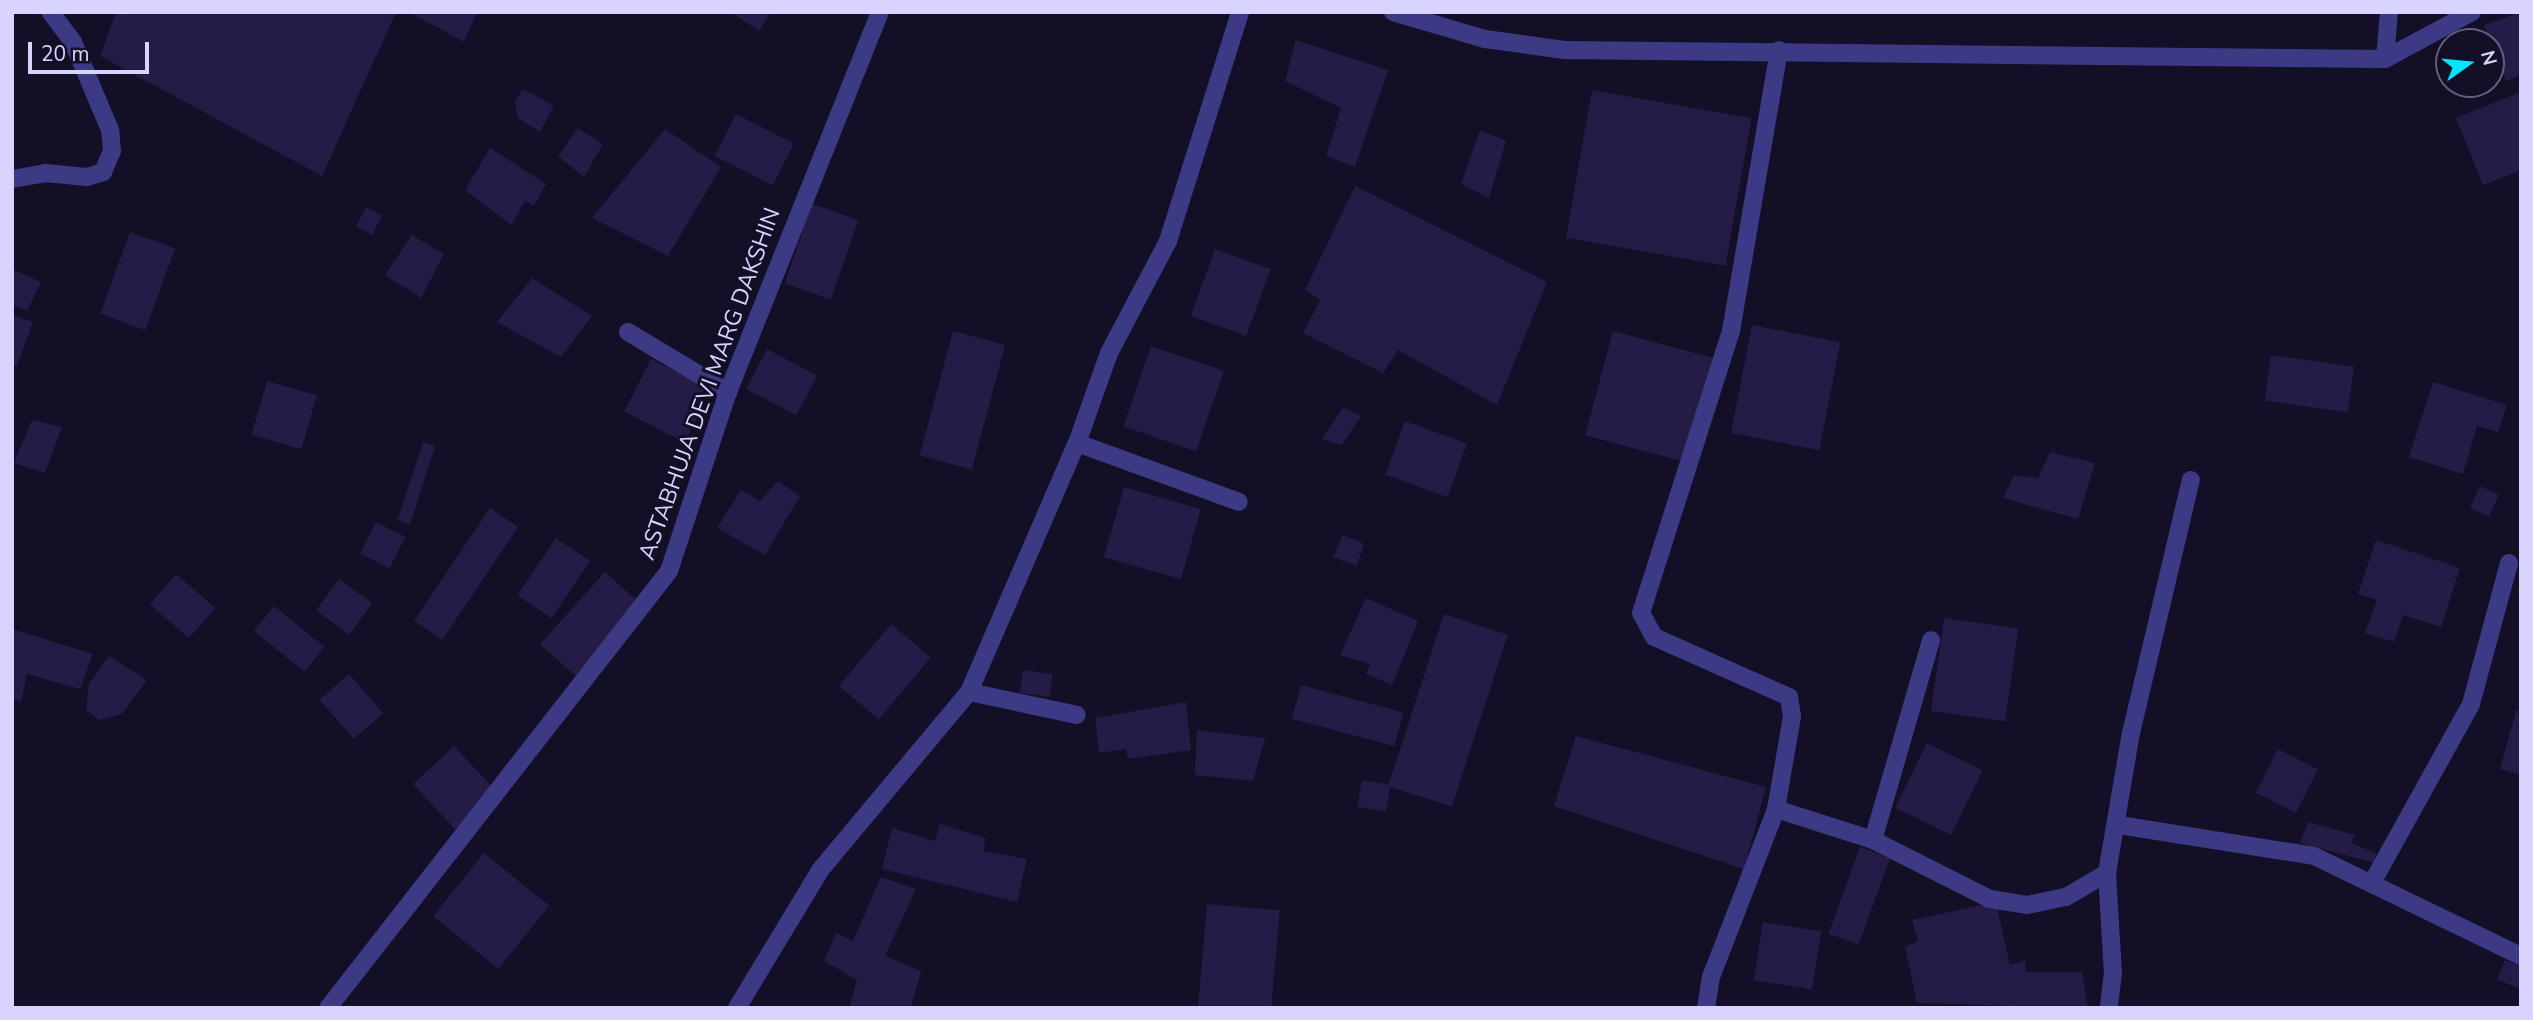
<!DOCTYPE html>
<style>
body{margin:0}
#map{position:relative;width:2533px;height:1020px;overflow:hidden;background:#130f26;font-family:"Nunito Sans",sans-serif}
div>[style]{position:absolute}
.building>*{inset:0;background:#241b47;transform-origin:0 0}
.service>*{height:18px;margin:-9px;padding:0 9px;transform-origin:9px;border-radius:9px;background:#3d3a85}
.minor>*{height:18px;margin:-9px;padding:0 9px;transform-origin:9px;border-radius:9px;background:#3d3a85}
span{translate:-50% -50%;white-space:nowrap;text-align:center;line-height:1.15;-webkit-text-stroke:6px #130f26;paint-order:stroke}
.street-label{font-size:23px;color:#d9d4ff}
.frame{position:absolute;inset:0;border:14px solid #d9d4ff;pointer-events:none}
.north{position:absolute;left:2435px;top:28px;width:70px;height:70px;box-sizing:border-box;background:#130f26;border:2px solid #625e7d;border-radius:50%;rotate:75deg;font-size:19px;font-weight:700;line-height:28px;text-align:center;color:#d9d4ff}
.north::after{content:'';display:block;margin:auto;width:24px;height:32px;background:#00e5ff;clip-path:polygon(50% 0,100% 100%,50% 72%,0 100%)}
.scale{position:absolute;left:28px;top:42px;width:121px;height:32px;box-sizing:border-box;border:4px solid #d9d4ff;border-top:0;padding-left:9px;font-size:21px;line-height:24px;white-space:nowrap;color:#d9d4ff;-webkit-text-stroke:5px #130f26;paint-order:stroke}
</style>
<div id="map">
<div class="building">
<div style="clip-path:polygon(116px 12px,396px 12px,322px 176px,100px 56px)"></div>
<div style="clip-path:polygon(409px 12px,477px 12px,464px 42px)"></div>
<div style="clip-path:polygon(731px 12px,771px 12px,759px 31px)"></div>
<div style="clip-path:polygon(2521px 12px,2521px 75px,2506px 81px,2484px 25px)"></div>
<div style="clip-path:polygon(1296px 40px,1388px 70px,1355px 167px,1326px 156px,1341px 108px,1285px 81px)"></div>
<div style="clip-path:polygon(523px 89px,554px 106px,540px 132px,518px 118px,515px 101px)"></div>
<div style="left:1592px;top:90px;width:162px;height:150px;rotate:10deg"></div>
<div style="clip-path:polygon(2521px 92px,2521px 170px,2483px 185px,2456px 118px)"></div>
<div style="left:736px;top:114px;width:65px;height:47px;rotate:27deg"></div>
<div style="clip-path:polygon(578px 128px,603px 144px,584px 177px,558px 156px)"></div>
<div style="clip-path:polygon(665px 129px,721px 167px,668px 256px,592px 218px)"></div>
<div style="clip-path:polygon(1480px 130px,1506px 141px,1489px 198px,1461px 184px)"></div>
<div style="clip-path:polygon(490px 148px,546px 184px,534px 206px,525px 201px,511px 225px,465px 190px)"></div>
<div style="clip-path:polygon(1355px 186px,1547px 282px,1497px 405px,1398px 350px,1383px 373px,1303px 333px,1320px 300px,1305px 290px)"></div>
<div style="left:812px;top:204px;width:49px;height:84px;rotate:19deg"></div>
<div style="left:366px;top:207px;width:18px;height:22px;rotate:27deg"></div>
<div style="left:130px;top:232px;width:48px;height:87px;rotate:20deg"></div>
<div style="clip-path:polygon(412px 235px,444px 254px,421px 298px,385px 275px)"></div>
<div style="left:1215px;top:249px;width:59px;height:71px;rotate:20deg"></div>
<div style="clip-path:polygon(12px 269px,41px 282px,27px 311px,12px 304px)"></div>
<div style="clip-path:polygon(532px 278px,592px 316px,561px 357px,497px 322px)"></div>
<div style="clip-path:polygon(12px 315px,33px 322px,17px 366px,12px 365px)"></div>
<div style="left:1752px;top:325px;width:90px;height:110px;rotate:11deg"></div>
<div style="left:953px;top:331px;width:54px;height:129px;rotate:15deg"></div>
<div style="left:1613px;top:331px;width:109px;height:108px;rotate:15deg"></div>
<div style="left:1151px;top:346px;width:77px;height:85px;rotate:19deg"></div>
<div style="left:767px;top:349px;width:57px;height:45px;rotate:28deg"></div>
<div style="left:2271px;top:355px;width:84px;height:46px;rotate:8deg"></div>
<div style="left:651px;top:359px;width:68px;height:59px;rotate:27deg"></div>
<div style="left:267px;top:381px;width:52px;height:56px;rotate:16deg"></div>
<div style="clip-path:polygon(2433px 382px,2507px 405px,2498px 432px,2477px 426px,2463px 474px,2409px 457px)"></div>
<div style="clip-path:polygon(1343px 407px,1361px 416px,1342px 445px,1322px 439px)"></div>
<div style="clip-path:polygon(32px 420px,62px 427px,45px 473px,14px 463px)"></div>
<div style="left:1405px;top:421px;width:66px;height:57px;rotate:20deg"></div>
<div style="left:423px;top:442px;width:13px;height:82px;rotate:18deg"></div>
<div style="clip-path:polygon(2050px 452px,2095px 463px,2078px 519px,2003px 498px,2014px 475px,2038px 478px)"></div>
<div style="clip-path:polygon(778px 481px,800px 496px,765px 555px,717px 528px,741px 490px,760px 501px)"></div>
<div style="left:2480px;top:486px;width:21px;height:24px;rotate:25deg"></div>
<div style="left:1124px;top:487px;width:80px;height:73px;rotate:16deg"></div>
<div style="left:490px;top:508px;width:34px;height:136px;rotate:34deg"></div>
<div style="left:376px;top:522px;width:33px;height:35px;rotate:27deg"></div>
<div style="clip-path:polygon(1343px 535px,1364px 544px,1357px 566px,1333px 557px)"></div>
<div style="left:556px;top:538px;width:41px;height:69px;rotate:34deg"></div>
<div style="clip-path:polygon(2376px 540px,2460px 568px,2441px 627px,2403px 615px,2394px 642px,2365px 633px,2377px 600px,2358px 594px)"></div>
<div style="left:605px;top:572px;width:48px;height:97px;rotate:42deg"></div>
<div style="left:176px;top:574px;width:52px;height:40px;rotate:41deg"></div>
<div style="left:339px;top:579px;width:41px;height:39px;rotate:36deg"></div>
<div style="clip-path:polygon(1366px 598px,1418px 621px,1392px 685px,1366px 674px,1370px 664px,1340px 655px)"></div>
<div style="left:274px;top:606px;width:65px;height:32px;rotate:39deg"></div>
<div style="left:1444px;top:614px;width:67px;height:181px;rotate:18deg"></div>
<div style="left:1944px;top:618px;width:75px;height:94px;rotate:8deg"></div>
<div style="left:891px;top:624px;width:52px;height:81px;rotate:40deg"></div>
<div style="clip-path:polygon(12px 629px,93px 654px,80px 689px,27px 674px,21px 702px,12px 698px)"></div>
<div style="clip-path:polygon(109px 656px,147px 680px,122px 714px,99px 720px,86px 710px,89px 684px)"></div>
<div style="left:1023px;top:670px;width:30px;height:23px;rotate:8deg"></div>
<div style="left:349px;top:674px;width:52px;height:39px;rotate:49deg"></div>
<div style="left:1301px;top:685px;width:106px;height:35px;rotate:15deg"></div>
<div style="clip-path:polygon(1186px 702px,1191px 750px,1128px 759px,1126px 749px,1099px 753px,1095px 718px)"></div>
<div style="clip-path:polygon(2516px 710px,2521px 711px,2521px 775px,2500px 769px)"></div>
<div style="clip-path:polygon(1197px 730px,1265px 738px,1253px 781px,1195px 775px)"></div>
<div style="clip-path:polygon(1576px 736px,1766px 787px,1744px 869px,1554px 806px)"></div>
<div style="left:1927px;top:743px;width:62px;height:72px;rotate:26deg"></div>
<div style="left:454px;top:746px;width:62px;height:56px;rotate:47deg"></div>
<div style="left:2278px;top:749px;width:45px;height:49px;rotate:27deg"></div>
<div style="left:1362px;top:780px;width:29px;height:27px;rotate:10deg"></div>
<div style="clip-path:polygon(2308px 822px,2355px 835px,2351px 843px,2376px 853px,2375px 863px,2300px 843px)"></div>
<div style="clip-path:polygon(940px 824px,985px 838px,984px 851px,1027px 859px,1017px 902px,882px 869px,892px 828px,935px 841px)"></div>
<div style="left:1860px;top:847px;width:32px;height:92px;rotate:20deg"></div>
<div style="left:484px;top:853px;width:84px;height:81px;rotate:39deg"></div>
<div style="clip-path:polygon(881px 877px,916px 889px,885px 956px,921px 971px,911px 1008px,849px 1008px,857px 980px,824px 961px,836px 933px,853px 941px)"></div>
<div style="clip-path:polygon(1996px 902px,2010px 965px,2025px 960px,2026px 972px,2082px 972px,2088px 1008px,1917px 1003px,1905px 947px,1918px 941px,1912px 920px)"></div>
<div style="left:1207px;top:904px;width:73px;height:104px;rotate:5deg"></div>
<div style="left:1763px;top:922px;width:59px;height:59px;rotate:9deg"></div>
<div style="clip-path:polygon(2505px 960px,2521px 966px,2521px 989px,2497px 980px)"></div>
</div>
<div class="service">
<div style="left:969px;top:692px;width:110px;rotate:12deg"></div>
<div style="left:2373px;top:881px;width:202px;rotate:-61deg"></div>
<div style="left:2471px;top:704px;width:146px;rotate:-74.9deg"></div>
</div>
<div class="minor">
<div style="left:1393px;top:12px;width:96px;rotate:16.4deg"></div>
<div style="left:1485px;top:39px;width:80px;rotate:7.9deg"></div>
<div style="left:1564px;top:50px;width:821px;rotate:0.63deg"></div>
<div style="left:2389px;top:12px;width:47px;rotate:94.9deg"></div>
<div style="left:2385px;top:59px;width:99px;rotate:-28.4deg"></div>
<div style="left:12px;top:179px;width:34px;rotate:-10deg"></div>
<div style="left:45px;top:173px;width:42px;rotate:5.4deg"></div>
<div style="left:87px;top:177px;width:17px;rotate:-17deg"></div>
<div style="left:103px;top:172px;width:23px;rotate:-67deg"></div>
<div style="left:112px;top:151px;width:21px;rotate:-95deg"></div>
<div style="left:110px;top:130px;width:95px;rotate:-112.8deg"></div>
<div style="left:73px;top:42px;width:38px;rotate:-127deg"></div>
<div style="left:628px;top:332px;width:117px;rotate:31deg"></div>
<div style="left:1077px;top:443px;width:172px;rotate:20deg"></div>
<div style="left:1776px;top:809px;width:94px;rotate:-80.2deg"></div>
<div style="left:1792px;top:716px;width:19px;rotate:-99deg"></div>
<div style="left:1789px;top:697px;width:148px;rotate:-156deg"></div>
<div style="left:1654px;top:637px;width:27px;rotate:-118deg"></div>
<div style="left:1641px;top:613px;width:296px;rotate:-72.3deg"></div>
<div style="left:1731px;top:331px;width:285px;rotate:-80.3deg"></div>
<div style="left:2119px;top:825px;width:197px;rotate:9deg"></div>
<div style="left:2314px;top:856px;width:230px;rotate:25.8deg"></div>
<div style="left:1873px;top:840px;width:208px;rotate:-73.8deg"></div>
<div style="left:2107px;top:873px;width:100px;rotate:86.6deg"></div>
<div style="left:2113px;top:973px;width:35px;rotate:97deg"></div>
<div style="left:328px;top:1008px;width:554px;rotate:-52.03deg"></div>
<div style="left:669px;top:571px;width:188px;rotate:-71.8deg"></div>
<div style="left:728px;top:392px;width:409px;rotate:-68.2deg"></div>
<div style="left:737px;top:1008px;width:162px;rotate:-58.9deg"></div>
<div style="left:821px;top:869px;width:231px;rotate:-50.1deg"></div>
<div style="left:969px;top:692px;width:271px;rotate:-66.6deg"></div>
<div style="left:1077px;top:443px;width:96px;rotate:-70.4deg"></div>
<div style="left:1109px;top:353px;width:127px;rotate:-62.2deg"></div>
<div style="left:1168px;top:241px;width:240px;rotate:-72.5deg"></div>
<div style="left:1706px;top:1008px;width:31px;rotate:-81deg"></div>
<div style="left:1711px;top:977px;width:180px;rotate:-68.8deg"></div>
<div style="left:1776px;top:809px;width:102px;rotate:17.7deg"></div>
<div style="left:1873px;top:840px;width:131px;rotate:26.8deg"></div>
<div style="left:1990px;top:899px;width:37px;rotate:9deg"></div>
<div style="left:2027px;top:905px;width:40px;rotate:-12deg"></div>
<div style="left:2066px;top:897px;width:48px;rotate:-30.3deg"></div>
<div style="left:2107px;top:873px;width:142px;rotate:-80.3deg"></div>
<div style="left:2131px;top:733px;width:260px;rotate:-76.7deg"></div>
</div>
<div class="street-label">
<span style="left:710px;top:384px;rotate:-70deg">ASTABHUJA DEVI MARG DAKSHIN</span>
</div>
<div class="frame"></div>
<div class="north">N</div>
<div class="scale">20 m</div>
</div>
